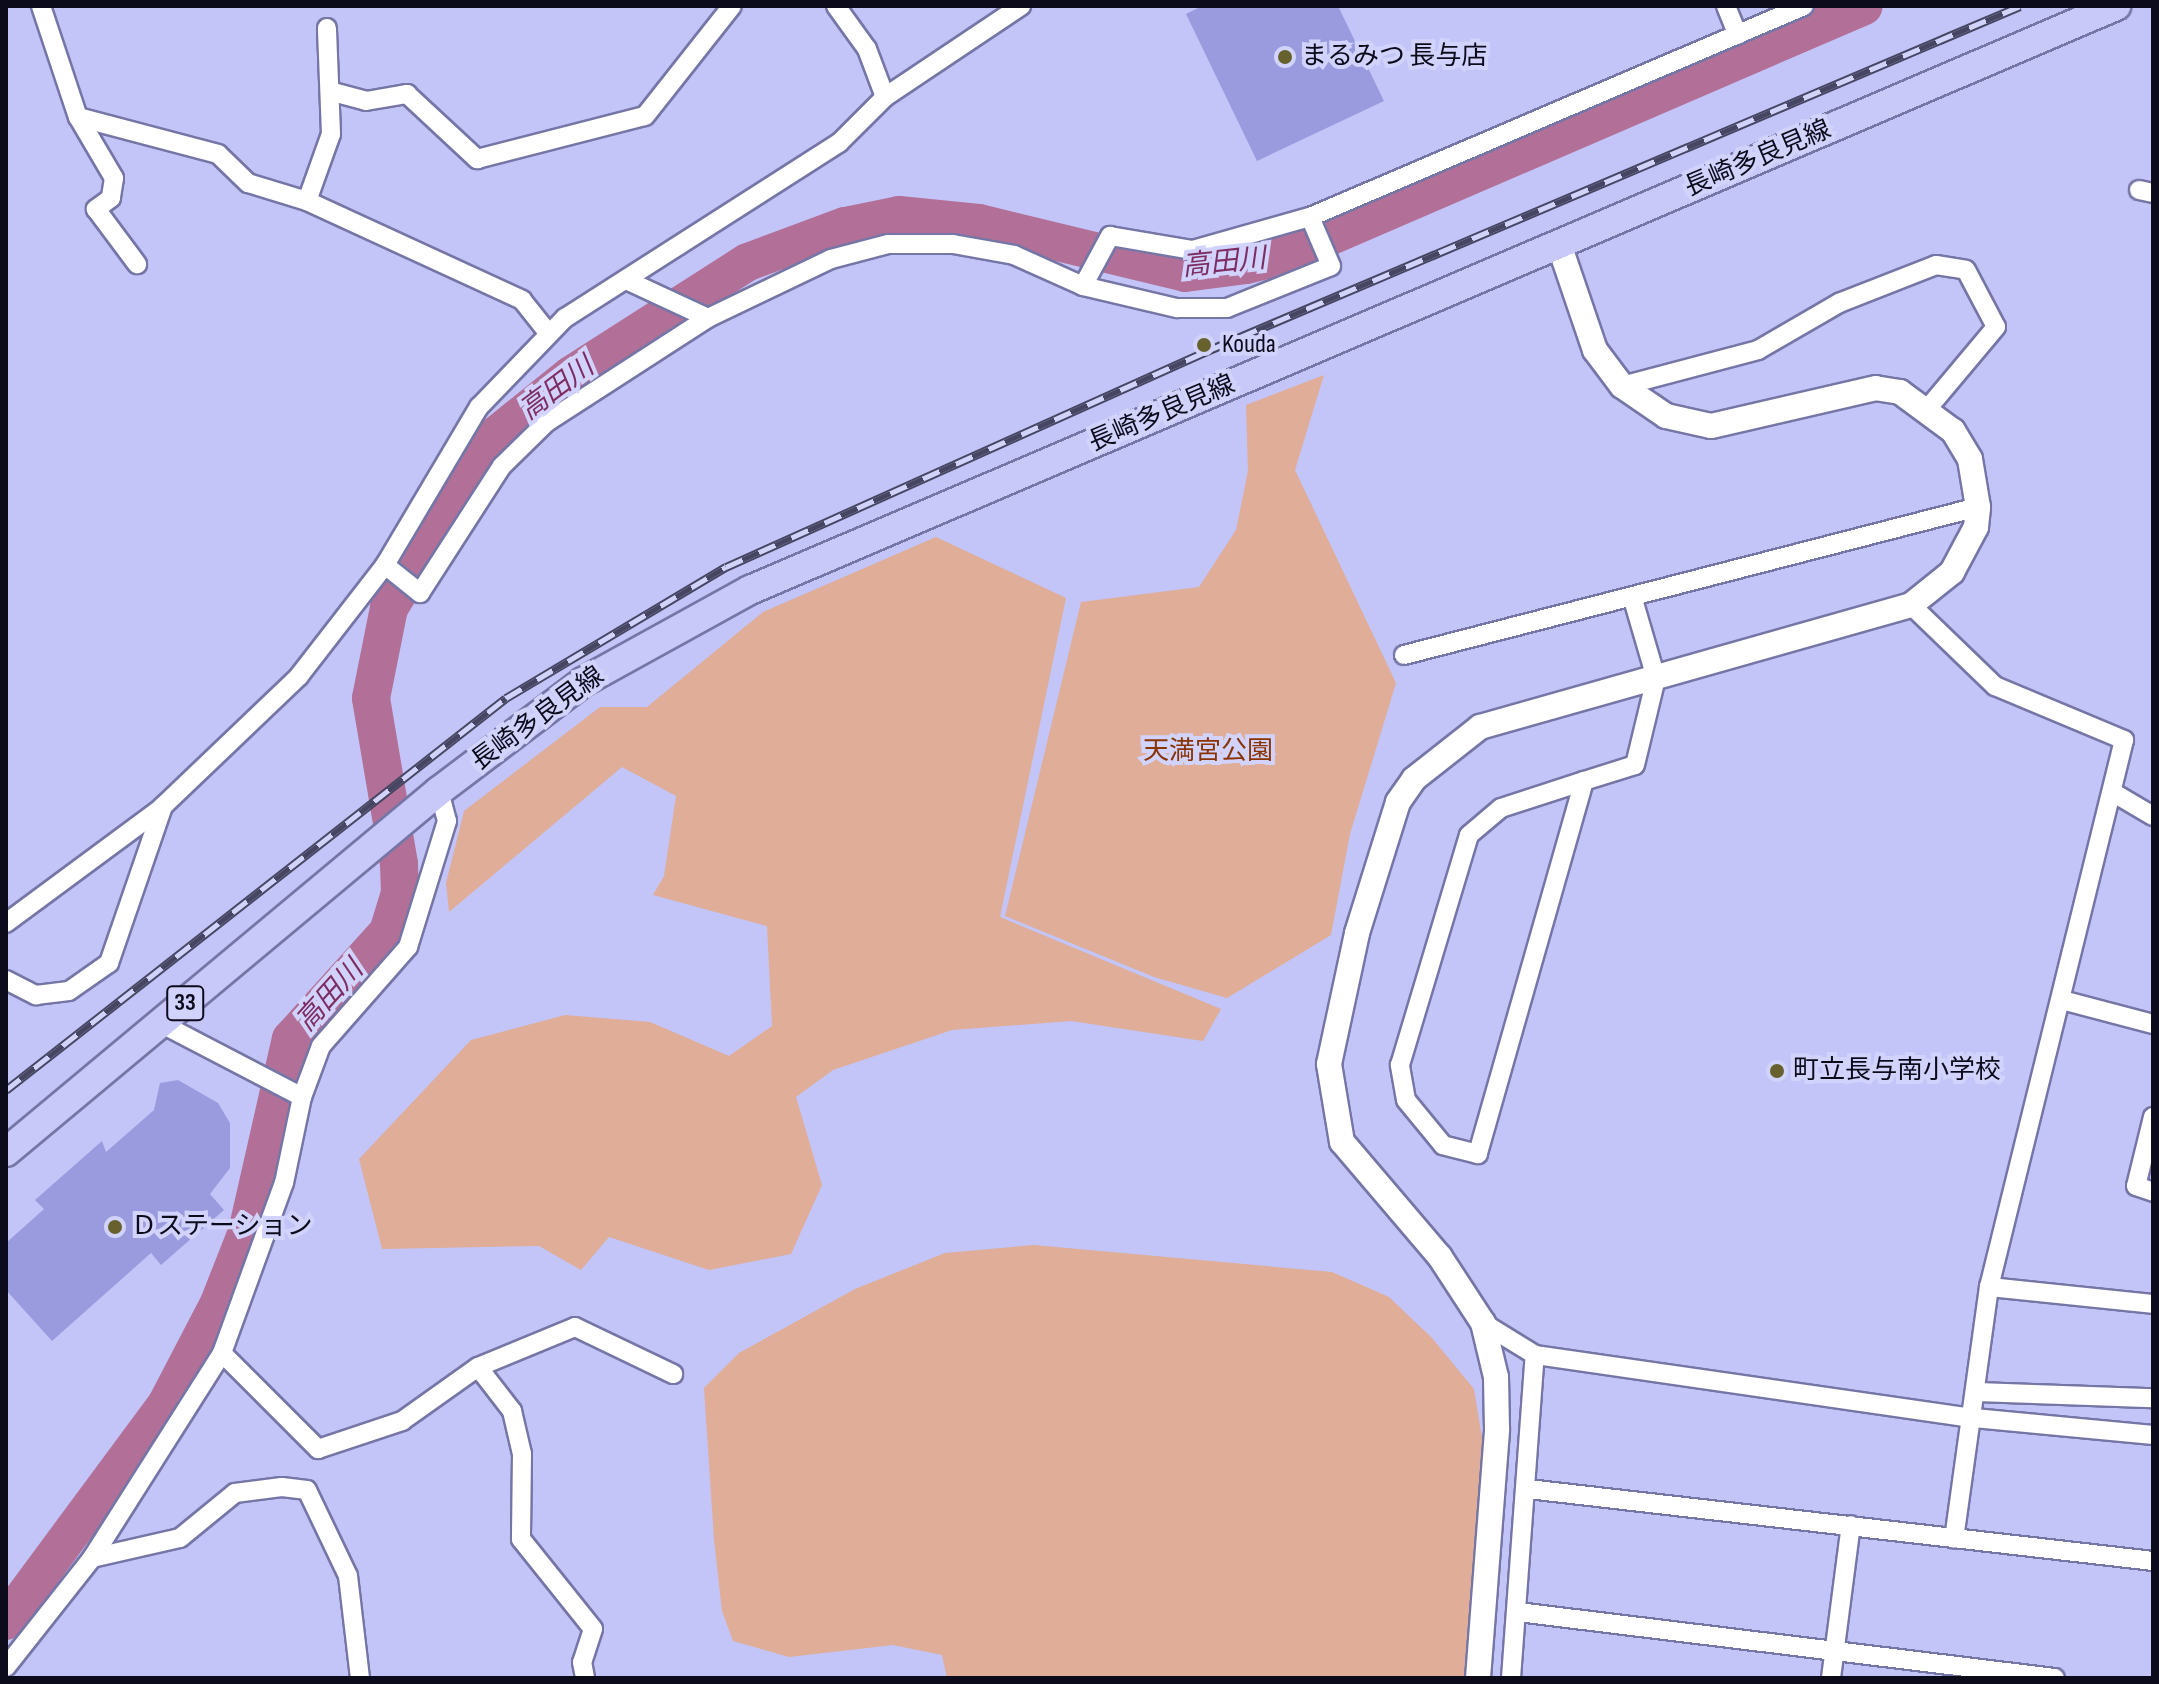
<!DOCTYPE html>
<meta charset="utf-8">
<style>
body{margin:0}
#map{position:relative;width:2159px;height:1684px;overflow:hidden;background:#c3c4f8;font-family:"Sofia Sans Condensed","Noto Sans JP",sans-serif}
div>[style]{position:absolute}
.green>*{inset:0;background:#dfad98}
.river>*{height:38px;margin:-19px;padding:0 19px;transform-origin:19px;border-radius:19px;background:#b27098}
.building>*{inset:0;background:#9a9bde}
.roads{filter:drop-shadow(2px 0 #7676a6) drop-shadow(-2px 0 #7676a6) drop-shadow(0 2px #7676a6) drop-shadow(0 -2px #7676a6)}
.street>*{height:18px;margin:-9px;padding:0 9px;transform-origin:9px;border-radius:9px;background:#fff}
.secondary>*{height:24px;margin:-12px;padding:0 12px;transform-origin:12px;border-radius:12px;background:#fff}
.primary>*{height:28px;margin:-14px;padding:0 14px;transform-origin:14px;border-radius:14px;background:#c8c8f9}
.rail>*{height:9px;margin-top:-4.5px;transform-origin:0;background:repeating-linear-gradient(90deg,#d1d3fc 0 18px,#464662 0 36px);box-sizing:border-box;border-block:2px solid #464662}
.dots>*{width:22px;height:22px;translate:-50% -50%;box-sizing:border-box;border:4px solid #d1d3fc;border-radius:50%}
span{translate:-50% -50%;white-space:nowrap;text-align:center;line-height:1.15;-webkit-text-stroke:8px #d1d3fc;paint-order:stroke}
.shield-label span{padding:2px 6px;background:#d1d3fc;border:2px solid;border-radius:6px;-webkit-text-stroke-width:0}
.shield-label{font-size:24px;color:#0c0b1c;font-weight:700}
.poi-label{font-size:26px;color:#0c0b1c}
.left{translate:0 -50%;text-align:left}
.street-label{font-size:26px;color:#0c0b1c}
.park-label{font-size:26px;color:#8a3403}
.water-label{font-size:28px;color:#7d2d62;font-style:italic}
.frame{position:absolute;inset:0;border:8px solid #0c0b1c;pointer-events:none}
</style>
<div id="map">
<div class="green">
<div style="clip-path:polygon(1324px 375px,1295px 470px,1396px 683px,1350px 834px,1331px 935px,1227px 998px,1154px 977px,1005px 916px,1081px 602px,1199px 587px,1236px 530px,1248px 471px,1246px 405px)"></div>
<div style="clip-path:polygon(936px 537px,1066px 598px,1000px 917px,1221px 1009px,1203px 1041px,1071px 1021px,952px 1030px,833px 1070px,796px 1097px,822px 1185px,791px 1254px,709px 1270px,609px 1237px,581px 1270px,539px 1246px,382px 1249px,359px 1159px,471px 1040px,565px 1015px,650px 1022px,729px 1056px,772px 1026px,767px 926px,653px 895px,664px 876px,676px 796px,622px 767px,449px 912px,446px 883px,464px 811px,600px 707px,647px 707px,763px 612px)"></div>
<div style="clip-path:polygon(1034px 1245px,1332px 1272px,1389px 1297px,1432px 1338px,1474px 1389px,1489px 1480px,1489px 1678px,947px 1678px,942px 1655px,893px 1645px,789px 1657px,733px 1641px,722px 1611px,714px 1540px,704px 1388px,739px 1353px,855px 1289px,945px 1253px)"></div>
</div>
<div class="river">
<div style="left:6px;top:1621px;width:269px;rotate:-53.5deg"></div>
<div style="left:166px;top:1405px;width:115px;rotate:-62.5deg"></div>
<div style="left:219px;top:1303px;width:76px;rotate:-68.5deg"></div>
<div style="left:247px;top:1232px;width:198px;rotate:-77.2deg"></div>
<div style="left:291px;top:1039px;width:144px;rotate:-47.8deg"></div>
<div style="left:388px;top:932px;width:41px;rotate:-72.9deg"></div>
<div style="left:400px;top:893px;width:29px;rotate:-92deg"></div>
<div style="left:399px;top:864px;width:168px;rotate:-99.6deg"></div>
<div style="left:371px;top:698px;width:92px;rotate:-78.7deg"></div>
<div style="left:389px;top:608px;width:202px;rotate:-58.4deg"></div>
<div style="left:495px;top:436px;width:97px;rotate:-38.8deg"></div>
<div style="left:571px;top:375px;width:210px;rotate:-32.6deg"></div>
<div style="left:748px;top:262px;width:103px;rotate:-20.4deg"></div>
<div style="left:845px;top:226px;width:55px;rotate:-11.5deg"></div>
<div style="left:899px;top:215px;width:80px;rotate:5.7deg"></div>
<div style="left:979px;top:223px;width:212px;rotate:13.6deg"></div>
<div style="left:1185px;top:273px;width:62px;rotate:-7.5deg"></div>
<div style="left:1246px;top:265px;width:42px;rotate:-13.7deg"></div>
<div style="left:1287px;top:255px;width:628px;rotate:-23.34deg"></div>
</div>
<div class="building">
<div style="clip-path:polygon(1202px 6px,1338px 6px,1384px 101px,1257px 161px,1186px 14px)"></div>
<div style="clip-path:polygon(178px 1080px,218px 1103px,230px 1123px,230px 1168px,210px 1194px,224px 1210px,161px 1265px,151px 1253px,52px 1341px,6px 1290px,6px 1243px,44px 1209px,35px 1200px,102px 1141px,106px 1152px,154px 1110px,160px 1083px)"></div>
</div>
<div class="roads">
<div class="street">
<div style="left:41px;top:6px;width:117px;rotate:71.6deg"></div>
<div style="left:78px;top:117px;width:145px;rotate:14.8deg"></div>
<div style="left:218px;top:154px;width:42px;rotate:44deg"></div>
<div style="left:248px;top:183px;width:62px;rotate:17deg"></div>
<div style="left:307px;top:201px;width:237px;rotate:24.7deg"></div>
<div style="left:522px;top:300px;width:43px;rotate:51.5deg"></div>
<div style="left:836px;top:6px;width:53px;rotate:54.2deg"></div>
<div style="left:867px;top:49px;width:51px;rotate:69.4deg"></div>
<div style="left:1726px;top:6px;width:31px;rotate:68deg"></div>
<div style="left:333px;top:92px;width:34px;rotate:15deg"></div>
<div style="left:366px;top:101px;width:42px;rotate:-9.7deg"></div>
<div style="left:407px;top:94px;width:96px;rotate:42.9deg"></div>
<div style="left:477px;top:159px;width:173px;rotate:-14.4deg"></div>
<div style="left:645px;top:116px;width:140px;rotate:-51.7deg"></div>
<div style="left:78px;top:117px;width:71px;rotate:59.5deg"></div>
<div style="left:114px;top:178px;width:20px;rotate:99deg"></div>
<div style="left:111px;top:198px;width:19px;rotate:144deg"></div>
<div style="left:96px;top:209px;width:69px;rotate:53.3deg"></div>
<div style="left:2139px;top:190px;width:14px;rotate:12deg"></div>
<div style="left:307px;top:201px;width:71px;rotate:-70.3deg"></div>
<div style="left:331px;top:134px;width:106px;rotate:-92.2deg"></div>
<div style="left:626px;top:280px;width:90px;rotate:24.9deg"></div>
<div style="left:1083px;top:286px;width:57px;rotate:-61.6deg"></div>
<div style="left:1110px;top:236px;width:84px;rotate:9.6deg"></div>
<div style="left:1193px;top:250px;width:122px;rotate:-15.8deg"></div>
<div style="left:1310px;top:217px;width:537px;rotate:-23.13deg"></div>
<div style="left:1622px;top:386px;width:141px;rotate:-14.8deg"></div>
<div style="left:1758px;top:350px;width:94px;rotate:-30.1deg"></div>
<div style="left:1839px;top:303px;width:104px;rotate:-21.4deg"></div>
<div style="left:1936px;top:265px;width:30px;rotate:9deg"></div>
<div style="left:1966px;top:270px;width:64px;rotate:62.2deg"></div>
<div style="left:1996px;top:327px;width:106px;rotate:130deg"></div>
<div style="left:385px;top:565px;width:45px;rotate:38.7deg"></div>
<div style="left:420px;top:593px;width:151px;rotate:-57.2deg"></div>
<div style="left:502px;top:466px;width:63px;rotate:-44.4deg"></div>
<div style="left:547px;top:422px;width:192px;rotate:-32.9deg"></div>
<div style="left:708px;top:318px;width:136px;rotate:-25.6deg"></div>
<div style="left:831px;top:259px;width:59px;rotate:-14.7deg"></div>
<div style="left:888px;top:244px;width:65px"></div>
<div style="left:953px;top:244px;width:62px;rotate:10.2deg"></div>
<div style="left:1014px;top:255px;width:76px;rotate:24.2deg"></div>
<div style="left:1083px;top:286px;width:97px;rotate:13.2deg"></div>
<div style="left:1177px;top:308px;width:50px"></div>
<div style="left:1227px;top:308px;width:112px;rotate:-22deg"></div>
<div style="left:1331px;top:266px;width:53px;rotate:-113.2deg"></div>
<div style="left:1911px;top:605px;width:117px;rotate:44deg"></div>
<div style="left:1995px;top:686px;width:140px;rotate:22.7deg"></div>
<div style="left:2124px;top:740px;width:563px;rotate:103.86deg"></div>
<div style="left:1989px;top:1287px;width:254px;rotate:97.9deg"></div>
<div style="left:1404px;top:655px;width:593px;rotate:-14.46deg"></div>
<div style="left:1584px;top:781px;width:388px;rotate:105.9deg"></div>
<div style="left:1478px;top:1154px;width:36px;rotate:-166deg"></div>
<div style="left:1443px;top:1145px;width:58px;rotate:-129.4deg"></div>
<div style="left:1406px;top:1100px;width:36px;rotate:-100deg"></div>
<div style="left:1400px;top:1065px;width:240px;rotate:-73.3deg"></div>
<div style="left:1469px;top:835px;width:42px;rotate:-40.2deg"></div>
<div style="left:1501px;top:808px;width:87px;rotate:-18deg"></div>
<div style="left:1584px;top:781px;width:53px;rotate:-17.4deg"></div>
<div style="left:1635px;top:765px;width:89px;rotate:-76.4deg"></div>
<div style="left:1656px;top:678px;width:85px;rotate:-106.3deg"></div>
<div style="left:2114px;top:793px;width:45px;rotate:30.5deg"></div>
<div style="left:6px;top:923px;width:192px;rotate:-36.5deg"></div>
<div style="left:160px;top:809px;width:192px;rotate:-43.7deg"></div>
<div style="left:299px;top:676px;width:140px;rotate:-52.2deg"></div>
<div style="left:385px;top:565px;width:184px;rotate:-59.3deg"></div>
<div style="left:479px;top:407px;width:124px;rotate:-46deg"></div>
<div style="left:565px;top:318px;width:325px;rotate:-32.6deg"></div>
<div style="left:839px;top:143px;width:65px;rotate:-45deg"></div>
<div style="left:885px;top:97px;width:164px;rotate:-33.8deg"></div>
<div style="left:6px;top:980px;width:34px;rotate:27deg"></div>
<div style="left:36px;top:995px;width:33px;rotate:-7deg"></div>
<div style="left:69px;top:991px;width:49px;rotate:-35deg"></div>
<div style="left:109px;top:963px;width:166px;rotate:-71deg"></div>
<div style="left:2062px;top:1000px;width:94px;rotate:14.8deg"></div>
<div style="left:160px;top:1023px;width:160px;rotate:27.5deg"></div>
<div style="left:2153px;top:1117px;width:71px;rotate:103.8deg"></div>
<div style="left:2136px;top:1186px;width:18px;rotate:19deg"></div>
<div style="left:1989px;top:1287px;width:165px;rotate:5.9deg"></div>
<div style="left:1483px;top:1323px;width:61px;rotate:31.6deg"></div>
<div style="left:1535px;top:1355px;width:443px;rotate:8.2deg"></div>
<div style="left:1974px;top:1418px;width:180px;rotate:5.4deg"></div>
<div style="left:222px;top:1353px;width:136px;rotate:45deg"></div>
<div style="left:318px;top:1449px;width:89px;rotate:-18.4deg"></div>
<div style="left:402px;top:1421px;width:93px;rotate:-35.4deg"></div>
<div style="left:478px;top:1367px;width:105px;rotate:-22.4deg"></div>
<div style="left:575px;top:1327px;width:109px;rotate:25.6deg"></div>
<div style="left:478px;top:1367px;width:56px;rotate:52.3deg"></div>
<div style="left:512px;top:1411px;width:44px;rotate:76.9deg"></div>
<div style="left:522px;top:1454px;width:85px;rotate:90.7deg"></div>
<div style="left:521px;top:1539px;width:115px;rotate:51.3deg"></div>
<div style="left:593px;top:1629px;width:35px;rotate:108deg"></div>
<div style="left:582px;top:1662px;width:16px;rotate:79deg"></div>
<div style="left:1977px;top:1392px;width:176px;rotate:2deg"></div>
<div style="left:1528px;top:1489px;width:629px;rotate:6.57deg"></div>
<div style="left:92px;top:1558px;width:243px;rotate:-57.6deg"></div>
<div style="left:222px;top:1353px;width:181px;rotate:-70deg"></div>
<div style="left:284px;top:1183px;width:88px;rotate:-78.2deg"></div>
<div style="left:302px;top:1097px;width:54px;rotate:-69.6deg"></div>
<div style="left:321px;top:1046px;width:132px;rotate:-48.7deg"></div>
<div style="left:408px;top:947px;width:132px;rotate:-72.8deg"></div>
<div style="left:447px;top:821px;width:31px;rotate:-105deg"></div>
<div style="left:1518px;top:1612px;width:541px;rotate:7.01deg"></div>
<div style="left:6px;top:1667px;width:139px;rotate:-51.7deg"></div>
<div style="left:92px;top:1558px;width:90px;rotate:-12.8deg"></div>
<div style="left:180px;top:1538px;width:71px;rotate:-39.3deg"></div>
<div style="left:235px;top:1493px;width:47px;rotate:-7.3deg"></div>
<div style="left:282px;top:1487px;width:25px;rotate:7deg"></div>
<div style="left:307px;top:1490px;width:95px;rotate:64.5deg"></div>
<div style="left:348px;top:1576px;width:103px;rotate:83.3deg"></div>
<div style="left:1511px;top:1678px;width:324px;rotate:-85.8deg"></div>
<div style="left:1831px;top:1678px;width:154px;rotate:-82.6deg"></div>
</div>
<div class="secondary">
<div style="left:1478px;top:1678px;width:250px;rotate:-85.6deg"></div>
<div style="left:1497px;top:1429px;width:52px;rotate:-91.1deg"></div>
<div style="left:1496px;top:1377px;width:56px;rotate:-103.5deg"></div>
<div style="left:1483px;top:1323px;width:79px;rotate:-123.1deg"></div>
<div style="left:1440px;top:1257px;width:151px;rotate:-130.4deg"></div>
<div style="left:1342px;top:1142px;width:79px;rotate:-99.5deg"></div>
<div style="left:1329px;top:1064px;width:134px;rotate:-77.9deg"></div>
<div style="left:1357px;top:933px;width:137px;rotate:-72.6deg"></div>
<div style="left:1398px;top:802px;width:28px;rotate:-55deg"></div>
<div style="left:1414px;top:779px;width:84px;rotate:-38.2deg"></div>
<div style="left:1480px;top:727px;width:448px;rotate:-15.8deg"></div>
<div style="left:1911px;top:605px;width:53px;rotate:-38.8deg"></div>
<div style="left:1952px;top:572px;width:51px;rotate:-61.9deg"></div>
<div style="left:1976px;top:527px;width:20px;rotate:-84deg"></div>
<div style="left:1978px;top:507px;width:49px;rotate:-99.5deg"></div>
<div style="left:1970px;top:459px;width:33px;rotate:-121deg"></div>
<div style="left:1953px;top:431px;width:66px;rotate:-143.7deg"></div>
<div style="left:1900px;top:392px;width:24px;rotate:-171deg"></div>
<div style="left:1876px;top:388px;width:169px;rotate:167deg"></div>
<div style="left:1711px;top:426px;width:46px;rotate:-167.5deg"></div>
<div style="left:1666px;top:416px;width:53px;rotate:-145.7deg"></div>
<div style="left:1622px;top:386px;width:45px;rotate:-126.9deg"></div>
<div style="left:1595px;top:350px;width:112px;rotate:-108.8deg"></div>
</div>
<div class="primary">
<div style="left:6px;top:1152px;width:564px;rotate:-39.82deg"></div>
<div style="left:439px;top:791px;width:181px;rotate:-37.1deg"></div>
<div style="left:583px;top:682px;width:191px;rotate:-28.9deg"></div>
<div style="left:750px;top:590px;width:1486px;rotate:-23.15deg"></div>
</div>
</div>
<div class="rail">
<div style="left:6px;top:1090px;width:635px;rotate:-38.1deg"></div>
<div style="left:506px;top:698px;width:256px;rotate:-30.8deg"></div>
<div style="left:726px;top:567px;width:527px;rotate:-24.18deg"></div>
<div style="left:1207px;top:351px;width:883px;rotate:-22.99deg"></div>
</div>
<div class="dots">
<div style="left:1285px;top:57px;background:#67612e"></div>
<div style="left:1204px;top:345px;background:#67612e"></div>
<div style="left:1777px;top:1071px;background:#67612e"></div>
<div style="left:115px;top:1227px;background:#67612e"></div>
</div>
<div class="shield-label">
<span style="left:185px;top:1003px">33</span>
</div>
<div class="poi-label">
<span class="left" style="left:1301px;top:57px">まるみつ 長与店</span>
<span class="left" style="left:1222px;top:345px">Kouda</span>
<span class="left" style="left:1793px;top:1071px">町立長与南小学校</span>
<span class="left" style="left:131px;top:1227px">Ｄステーション</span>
</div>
<div class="street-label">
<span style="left:1758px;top:159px;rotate:-23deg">長崎多良見線</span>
<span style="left:1162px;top:414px;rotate:-23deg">長崎多良見線</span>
<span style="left:538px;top:719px;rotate:-36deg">長崎多良見線</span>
</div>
<div class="park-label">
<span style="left:1208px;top:752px">天満宮公園</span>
</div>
<div class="water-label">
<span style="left:1224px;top:263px;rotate:-6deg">高田川</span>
<span style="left:557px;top:389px;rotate:-37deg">高田川</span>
<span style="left:330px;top:996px;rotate:-48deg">高田川</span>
</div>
<div class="frame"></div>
</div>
